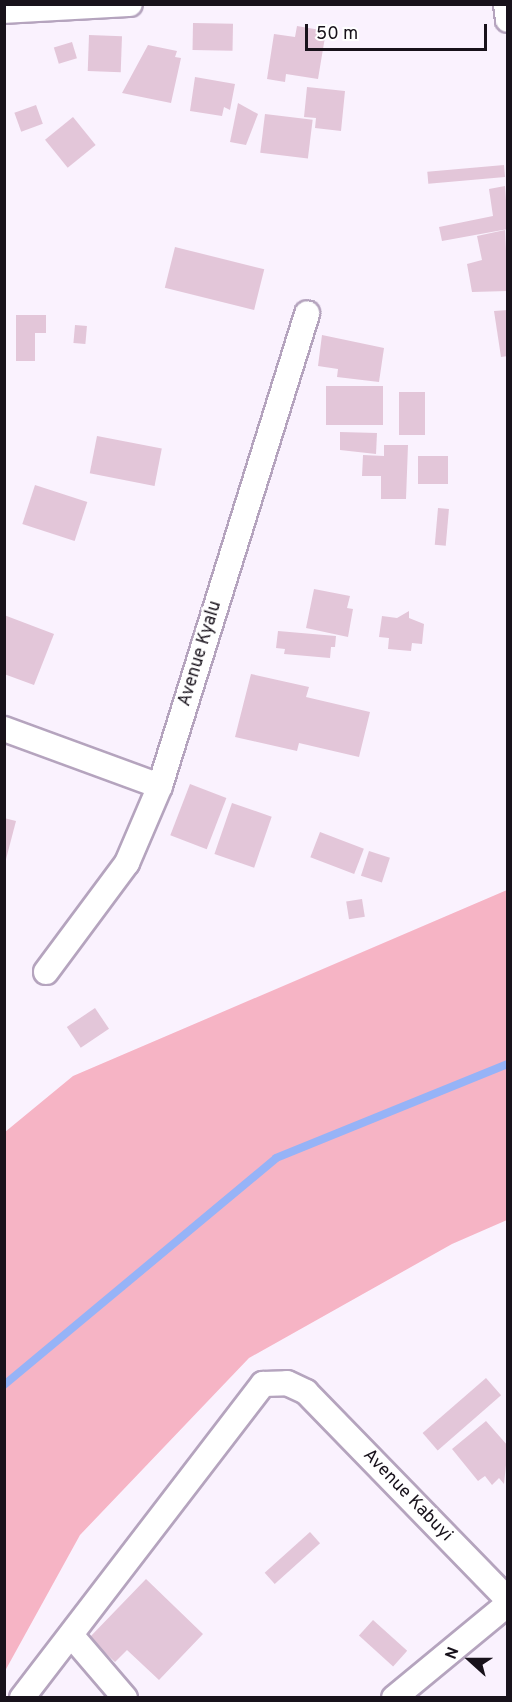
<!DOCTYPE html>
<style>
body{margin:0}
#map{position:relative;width:512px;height:1702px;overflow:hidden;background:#faf2fe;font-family:Overpass,sans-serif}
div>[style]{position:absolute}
.green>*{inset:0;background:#f6b4c5}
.stream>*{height:8px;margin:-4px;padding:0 4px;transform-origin:4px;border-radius:4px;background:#96b3f7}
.building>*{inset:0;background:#e3c6d9;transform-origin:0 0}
.roads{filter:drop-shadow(2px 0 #b5a4be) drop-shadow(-2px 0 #b5a4be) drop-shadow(0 2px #b5a4be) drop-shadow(0 -2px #b5a4be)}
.street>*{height:24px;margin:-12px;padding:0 12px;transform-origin:12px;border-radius:12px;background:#fff}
span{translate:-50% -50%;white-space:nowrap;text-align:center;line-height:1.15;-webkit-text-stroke:4.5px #fff;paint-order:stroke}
.street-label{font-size:18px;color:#18121b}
.frame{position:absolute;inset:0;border:6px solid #18121b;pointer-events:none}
.north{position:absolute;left:440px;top:1630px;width:60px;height:60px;-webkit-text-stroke:4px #fff;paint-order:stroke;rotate:291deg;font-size:16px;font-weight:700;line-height:24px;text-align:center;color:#18121b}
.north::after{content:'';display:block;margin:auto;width:21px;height:27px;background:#18121b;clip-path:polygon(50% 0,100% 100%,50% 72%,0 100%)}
.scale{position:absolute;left:305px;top:24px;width:182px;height:27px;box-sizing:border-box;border:3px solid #18121b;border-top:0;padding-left:8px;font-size:18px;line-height:21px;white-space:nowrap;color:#18121b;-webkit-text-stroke:4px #fff;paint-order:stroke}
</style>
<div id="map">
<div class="green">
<div style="clip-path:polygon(507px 890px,507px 1220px,452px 1244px,249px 1358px,80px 1535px,5px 1671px,5px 1132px,73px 1076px)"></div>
</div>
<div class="stream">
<div style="left:4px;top:1385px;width:354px;rotate:-39.8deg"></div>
<div style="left:276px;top:1158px;width:250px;rotate:-22.1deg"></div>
</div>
<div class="building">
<div style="left:193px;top:23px;width:40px;height:27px;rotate:1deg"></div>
<div style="clip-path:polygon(297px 26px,326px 31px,318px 79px,286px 74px,285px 82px,267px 79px,274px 34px,295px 37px)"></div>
<div style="left:89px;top:35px;width:33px;height:36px;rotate:2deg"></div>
<div style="left:72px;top:42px;width:17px;height:19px;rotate:73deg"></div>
<div style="clip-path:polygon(148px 45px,177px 51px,175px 57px,181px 58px,171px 103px,122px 93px)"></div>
<div style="clip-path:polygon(195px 77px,235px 84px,230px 110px,224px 107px,222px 116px,190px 111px)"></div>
<div style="clip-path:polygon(307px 87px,345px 91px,341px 131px,315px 128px,316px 118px,304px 117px)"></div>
<div style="clip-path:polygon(238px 103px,258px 114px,246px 145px,230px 142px)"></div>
<div style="left:36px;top:105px;width:20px;height:23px;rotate:70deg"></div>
<div style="left:265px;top:114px;width:48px;height:39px;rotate:7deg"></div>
<div style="left:73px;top:117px;width:36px;height:36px;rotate:51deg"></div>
<div style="left:504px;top:165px;width:12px;height:77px;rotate:85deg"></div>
<div style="clip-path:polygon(505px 186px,508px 229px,442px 241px,439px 227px,493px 216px,489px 189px)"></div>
<div style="clip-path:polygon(505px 230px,508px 291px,472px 292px,467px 264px,482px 260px,477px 236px)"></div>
<div style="left:175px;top:247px;width:92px;height:42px;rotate:14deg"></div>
<div style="clip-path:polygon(508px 310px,508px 356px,501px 357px,494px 311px)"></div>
<div style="clip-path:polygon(16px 315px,46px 315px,46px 333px,35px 333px,35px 361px,16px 361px)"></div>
<div style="left:75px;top:325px;width:12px;height:18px;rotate:5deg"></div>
<div style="clip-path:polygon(322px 335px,384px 348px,379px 382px,337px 377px,338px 369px,318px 366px)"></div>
<div style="left:326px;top:386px;width:57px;height:39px"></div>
<div style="left:425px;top:392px;width:43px;height:26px;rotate:90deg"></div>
<div style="clip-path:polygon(340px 432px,377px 433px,376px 454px,340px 450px)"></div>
<div style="left:97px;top:436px;width:66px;height:38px;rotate:11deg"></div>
<div style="clip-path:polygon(384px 445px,408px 445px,406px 499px,381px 499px,381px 476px,362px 476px,363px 455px,384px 456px)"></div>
<div style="left:448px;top:456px;width:28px;height:30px;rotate:90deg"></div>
<div style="left:35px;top:485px;width:55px;height:41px;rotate:18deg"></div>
<div style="left:438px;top:508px;width:11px;height:37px;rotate:5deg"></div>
<div style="clip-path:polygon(314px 589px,350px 596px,347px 608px,353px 609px,348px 637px,306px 628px)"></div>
<div style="clip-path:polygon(409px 611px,409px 618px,424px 624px,422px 644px,412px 643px,411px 651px,388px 649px,389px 638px,379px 637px,382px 616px,397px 618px)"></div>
<div style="clip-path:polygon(4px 615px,54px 634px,34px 685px,4px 674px)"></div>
<div style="clip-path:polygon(278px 631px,336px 636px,335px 647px,331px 647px,330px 658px,284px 654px,285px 649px,276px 648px)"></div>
<div style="clip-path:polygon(251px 674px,309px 687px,306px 697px,370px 712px,359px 757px,299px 743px,297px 751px,235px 737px)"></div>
<div style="left:190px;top:784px;width:39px;height:55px;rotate:21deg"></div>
<div style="left:232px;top:803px;width:42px;height:54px;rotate:19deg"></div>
<div style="clip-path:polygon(4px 818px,16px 821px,5px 863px,4px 863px)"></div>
<div style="left:320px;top:832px;width:47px;height:27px;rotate:21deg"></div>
<div style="left:369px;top:851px;width:22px;height:26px;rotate:18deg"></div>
<div style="left:362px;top:899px;width:18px;height:16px;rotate:81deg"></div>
<div style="left:95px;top:1008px;width:25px;height:34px;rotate:56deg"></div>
<div style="left:486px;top:1378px;width:23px;height:84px;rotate:49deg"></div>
<div style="clip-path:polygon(486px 1421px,508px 1446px,504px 1484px,499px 1478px,492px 1485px,485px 1476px,478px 1481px,452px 1449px)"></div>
<div style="left:310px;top:1532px;width:15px;height:61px;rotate:48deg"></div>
<div style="clip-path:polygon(146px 1579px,203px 1634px,159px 1680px,127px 1650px,115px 1662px,89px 1638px)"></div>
<div style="left:373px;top:1620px;width:46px;height:21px;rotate:42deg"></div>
</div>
<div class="roads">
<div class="street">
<div style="left:506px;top:4px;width:16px;rotate:83deg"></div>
<div style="left:4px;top:11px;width:126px;rotate:-3.2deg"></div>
<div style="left:4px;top:729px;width:166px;rotate:20.1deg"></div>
<div style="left:46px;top:972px;width:136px;rotate:-53.4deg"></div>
<div style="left:127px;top:863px;width:84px;rotate:-66.8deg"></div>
<div style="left:160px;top:786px;width:495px;rotate:-72.7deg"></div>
<div style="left:71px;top:1635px;width:83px;rotate:49.4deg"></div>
<div style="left:22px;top:1698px;width:396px;rotate:-52.5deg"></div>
<div style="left:263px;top:1384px;width:24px;rotate:-2deg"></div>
<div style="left:287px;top:1383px;width:21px;rotate:25deg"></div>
<div style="left:306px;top:1392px;width:290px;rotate:45.8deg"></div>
<div style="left:394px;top:1698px;width:148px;rotate:-39.5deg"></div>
</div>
</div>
<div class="street-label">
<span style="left:201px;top:654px;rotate:-73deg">Avenue Kyalu</span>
<span style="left:407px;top:1496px;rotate:46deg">Avenue Kabuyi</span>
</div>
<div class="frame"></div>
<div class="north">N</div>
<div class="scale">50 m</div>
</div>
